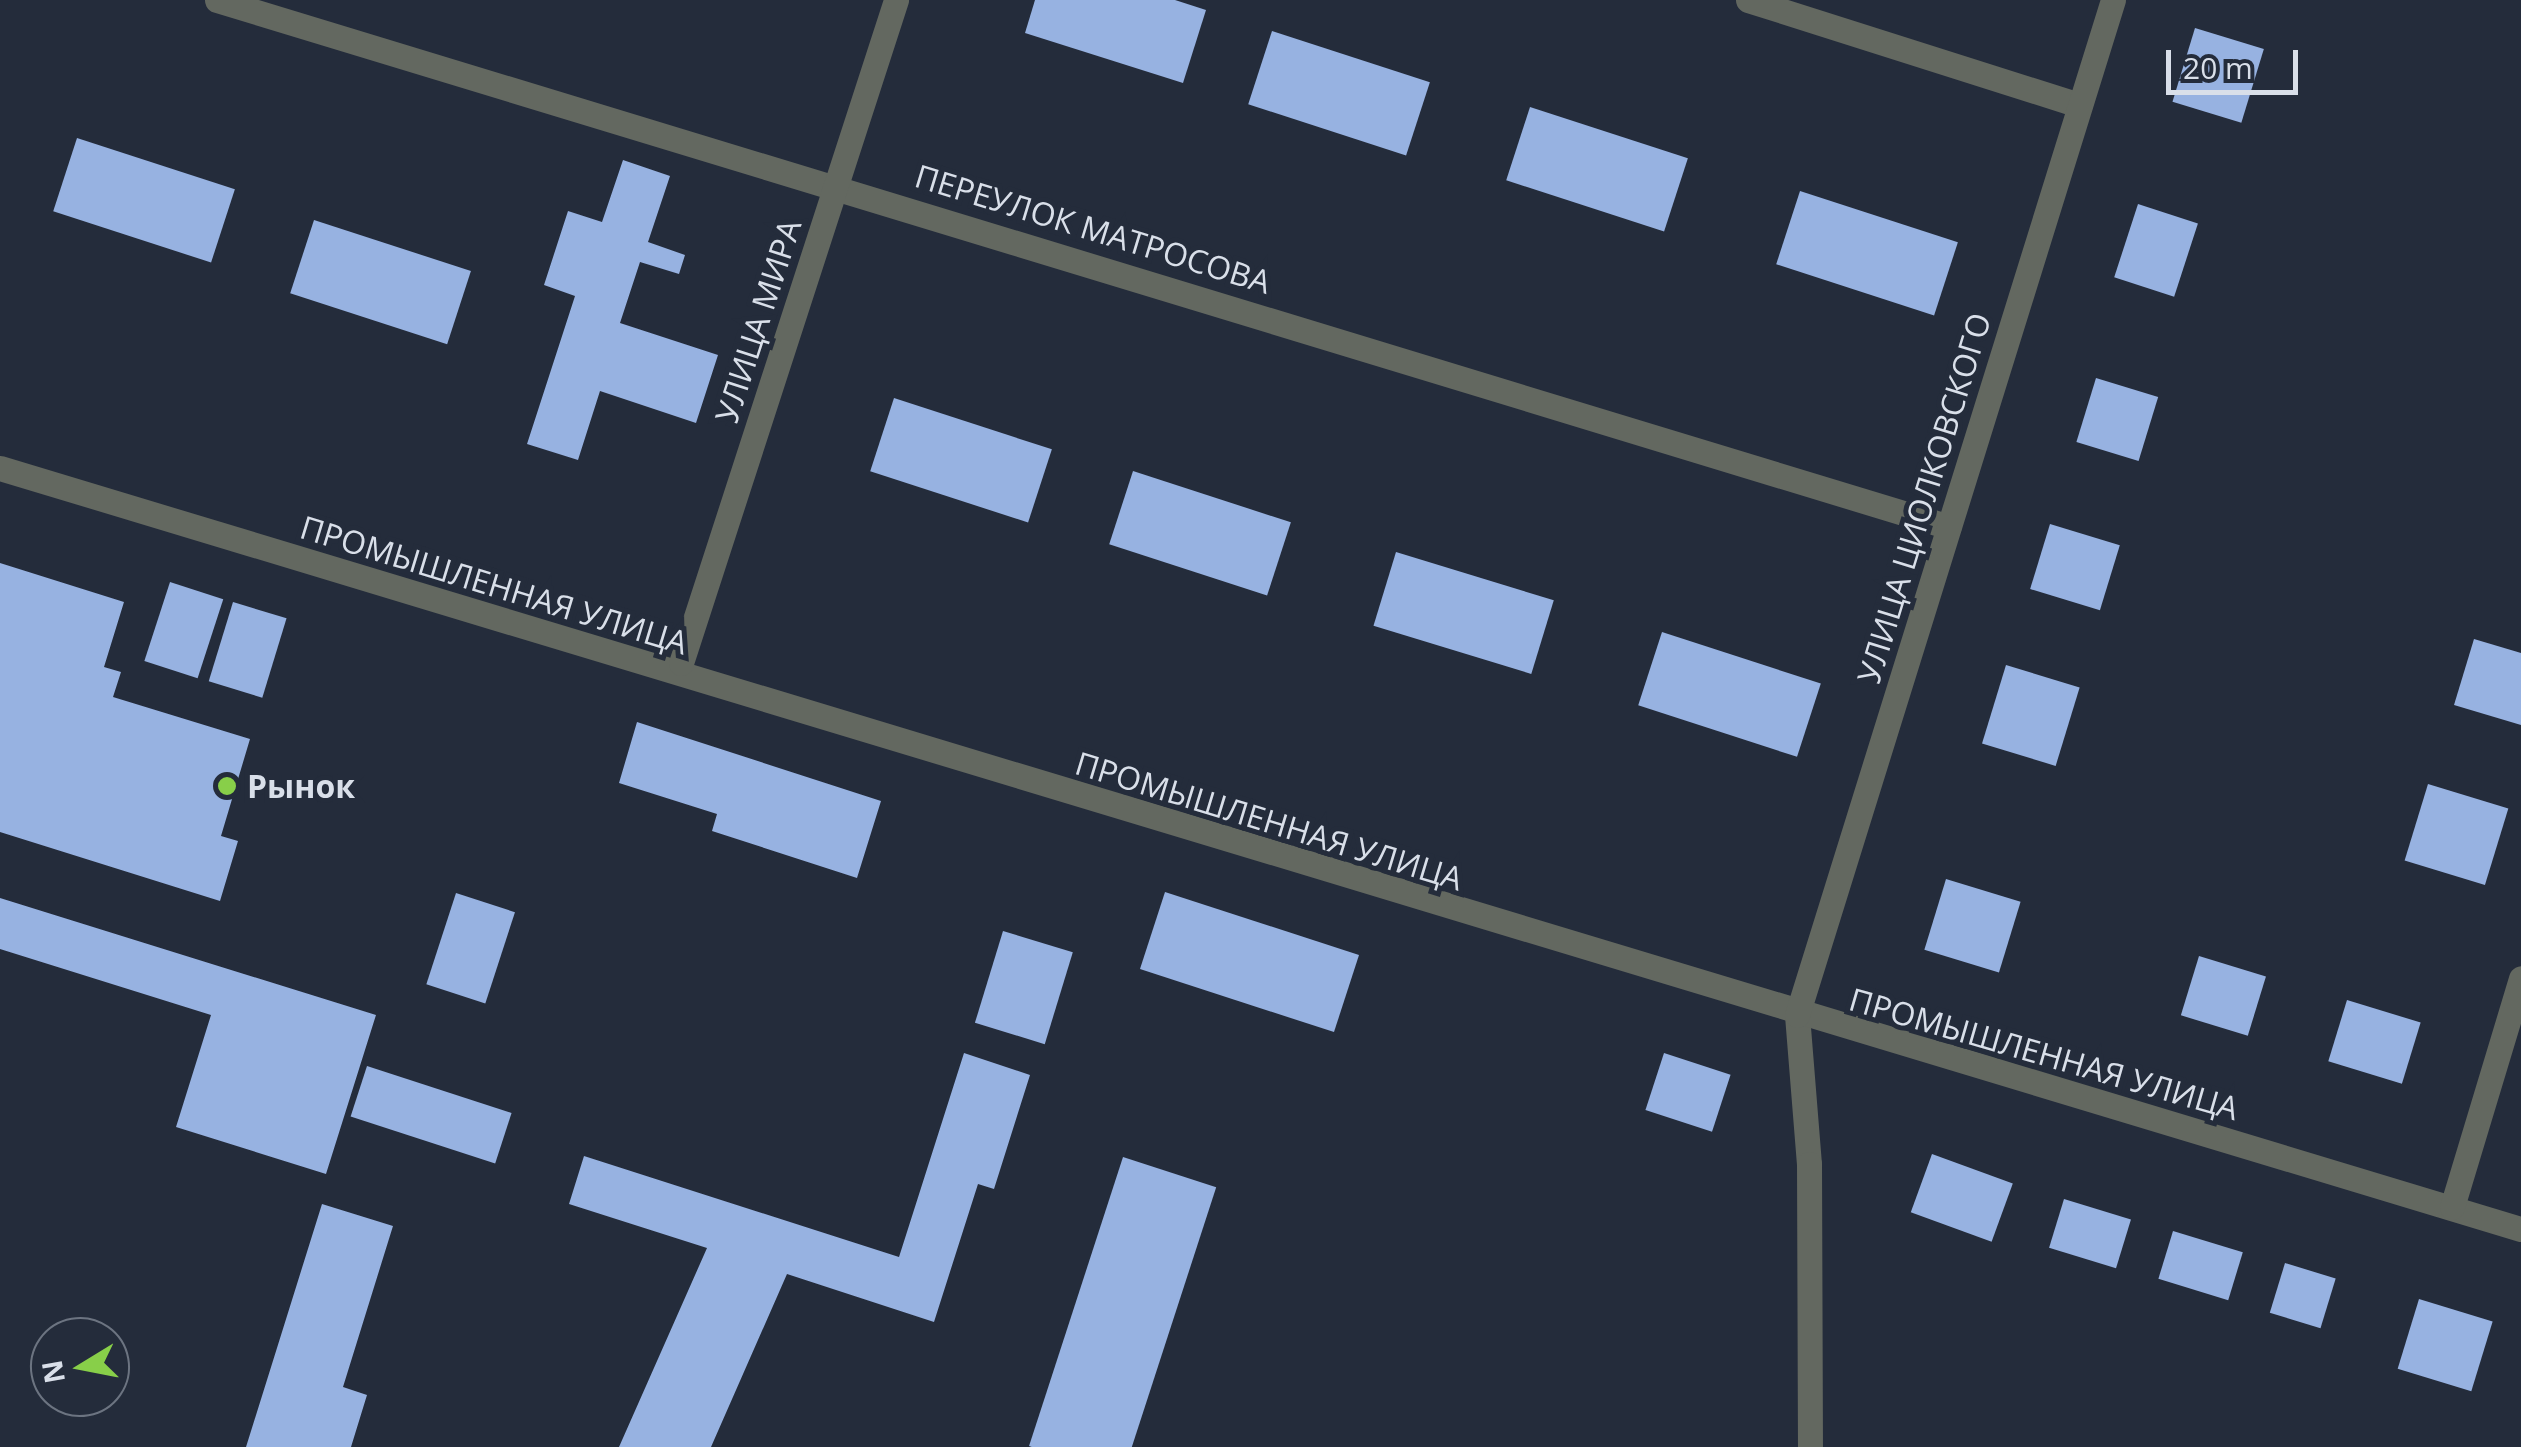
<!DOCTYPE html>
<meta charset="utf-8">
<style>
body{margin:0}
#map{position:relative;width:2521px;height:1447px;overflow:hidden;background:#242c3b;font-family:"Open Sans",sans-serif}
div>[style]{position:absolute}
.building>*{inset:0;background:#97b2e1;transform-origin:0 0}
.service>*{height:25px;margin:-12.5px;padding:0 12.5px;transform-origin:12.5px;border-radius:12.5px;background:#636860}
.minor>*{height:25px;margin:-12.5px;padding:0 12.5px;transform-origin:12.5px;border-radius:12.5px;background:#636860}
.dots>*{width:28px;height:28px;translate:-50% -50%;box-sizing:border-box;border:5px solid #242c3b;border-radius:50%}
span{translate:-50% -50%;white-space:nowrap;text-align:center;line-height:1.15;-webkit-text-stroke:10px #242c3b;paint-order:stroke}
.street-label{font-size:32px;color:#d9dfe9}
.poi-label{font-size:32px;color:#d9dfe9;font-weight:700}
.left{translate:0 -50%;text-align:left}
.north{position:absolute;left:30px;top:1317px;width:100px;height:100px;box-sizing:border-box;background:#242c3b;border:2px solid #6c7481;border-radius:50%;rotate:260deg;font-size:28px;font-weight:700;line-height:40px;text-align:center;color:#d9dfe9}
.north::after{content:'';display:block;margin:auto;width:35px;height:45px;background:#88cf49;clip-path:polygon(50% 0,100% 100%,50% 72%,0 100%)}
.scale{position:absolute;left:2166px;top:50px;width:132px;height:45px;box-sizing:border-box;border:5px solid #d9dfe9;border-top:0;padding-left:12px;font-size:30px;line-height:35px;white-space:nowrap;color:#d9dfe9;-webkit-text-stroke:8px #242c3b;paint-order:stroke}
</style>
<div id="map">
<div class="building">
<div style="clip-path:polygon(1035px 0,1175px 0,1206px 10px,1183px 83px,1025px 33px)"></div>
<div style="left:2195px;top:28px;width:72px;height:77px;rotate:17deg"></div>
<div style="left:1272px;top:31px;width:166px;height:77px;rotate:18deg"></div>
<div style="left:1530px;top:107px;width:166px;height:77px;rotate:18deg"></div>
<div style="left:77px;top:138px;width:166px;height:77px;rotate:18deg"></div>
<div style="clip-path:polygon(623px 160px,670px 176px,648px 242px,685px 255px,679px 274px,640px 262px,620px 323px,718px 355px,696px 423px,600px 391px,578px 460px,527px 444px,575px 296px,544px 285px,568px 211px,602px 222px)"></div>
<div style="left:1800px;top:191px;width:166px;height:77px;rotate:18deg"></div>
<div style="left:2138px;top:204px;width:63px;height:77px;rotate:18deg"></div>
<div style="left:314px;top:220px;width:165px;height:77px;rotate:18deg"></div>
<div style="left:2096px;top:378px;width:65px;height:67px;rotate:17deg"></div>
<div style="left:894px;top:398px;width:166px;height:77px;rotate:18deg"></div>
<div style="left:1133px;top:471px;width:166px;height:77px;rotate:18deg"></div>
<div style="left:2050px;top:524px;width:73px;height:68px;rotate:17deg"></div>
<div style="left:1396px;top:552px;width:165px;height:77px;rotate:17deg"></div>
<div style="clip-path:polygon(0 563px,124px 602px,104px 667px,121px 672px,113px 697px,250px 739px,221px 836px,238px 841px,220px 901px,0 832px)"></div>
<div style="left:170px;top:582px;width:56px;height:83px;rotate:18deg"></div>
<div style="left:233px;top:602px;width:56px;height:83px;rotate:17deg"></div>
<div style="left:1662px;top:632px;width:167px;height:77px;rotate:18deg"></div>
<div style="clip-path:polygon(2474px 639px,2521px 653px,2521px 725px,2454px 705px)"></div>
<div style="left:2006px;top:665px;width:77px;height:82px;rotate:17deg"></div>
<div style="clip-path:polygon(637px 722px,881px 801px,857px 878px,712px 831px,717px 814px,619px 783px)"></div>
<div style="left:2428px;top:784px;width:84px;height:80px;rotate:17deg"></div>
<div style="left:1946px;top:879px;width:78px;height:74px;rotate:17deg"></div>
<div style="left:1165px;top:892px;width:204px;height:81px;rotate:18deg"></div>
<div style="left:456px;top:893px;width:62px;height:96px;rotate:18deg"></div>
<div style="clip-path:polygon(0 898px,376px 1015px,326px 1174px,176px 1127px,211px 1015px,0 949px)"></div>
<div style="left:1003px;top:931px;width:73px;height:96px;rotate:17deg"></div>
<div style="left:2199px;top:956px;width:70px;height:62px;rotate:17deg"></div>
<div style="left:2347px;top:1000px;width:77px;height:64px;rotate:17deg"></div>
<div style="clip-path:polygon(964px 1053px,1030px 1075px,994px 1189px,978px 1184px,934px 1322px,787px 1274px,711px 1447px,619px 1447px,707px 1248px,569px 1204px,584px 1156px,899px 1257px)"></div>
<div style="left:1664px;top:1053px;width:70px;height:60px;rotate:18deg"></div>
<div style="left:367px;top:1066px;width:152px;height:53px;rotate:18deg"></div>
<div style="left:1932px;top:1154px;width:86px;height:62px;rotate:20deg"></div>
<div style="left:1123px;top:1157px;width:98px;height:304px;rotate:18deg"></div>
<div style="left:2064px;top:1199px;width:70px;height:51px;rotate:17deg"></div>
<div style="clip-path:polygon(322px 1204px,393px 1226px,343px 1387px,367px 1395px,351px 1447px,246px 1447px)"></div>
<div style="left:2173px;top:1231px;width:73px;height:50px;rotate:17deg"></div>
<div style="left:2285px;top:1263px;width:53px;height:52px;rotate:17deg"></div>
<div style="left:2419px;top:1299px;width:77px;height:73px;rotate:17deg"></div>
</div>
<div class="service">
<div style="left:1797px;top:1015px;width:149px;rotate:85.4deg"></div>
<div style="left:1809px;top:1164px;width:283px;rotate:89.8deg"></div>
</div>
<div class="minor">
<div style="left:217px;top:0;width:1810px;rotate:16.92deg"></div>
<div style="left:1748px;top:0;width:348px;rotate:17.6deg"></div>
<div style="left:0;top:468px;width:2633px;rotate:16.8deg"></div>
<div style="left:681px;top:663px;width:697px;rotate:-72.03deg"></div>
<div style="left:1797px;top:1015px;width:1063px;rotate:-72.71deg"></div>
<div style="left:2452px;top:1207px;width:239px;rotate:-73.2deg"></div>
</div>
<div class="dots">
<div style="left:227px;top:786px;background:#88cf49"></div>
</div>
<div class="street-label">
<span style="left:1093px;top:229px;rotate:17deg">ПЕРЕУЛОК МАТРОСОВА</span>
<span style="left:758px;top:321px;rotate:-72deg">УЛИЦА МИРА</span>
<span style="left:1924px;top:498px;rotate:-73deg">УЛИЦА ЦИОЛКОВСКОГО</span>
<span style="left:494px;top:585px;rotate:17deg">ПРОМЫШЛЕННАЯ УЛИЦА</span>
<span style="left:1269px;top:821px;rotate:17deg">ПРОМЫШЛЕННАЯ УЛИЦА</span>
<span style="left:2044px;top:1054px;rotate:16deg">ПРОМЫШЛЕННАЯ УЛИЦА</span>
</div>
<div class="poi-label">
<span class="left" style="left:247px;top:786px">Рынок</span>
</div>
<div class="north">N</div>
<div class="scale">20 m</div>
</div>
